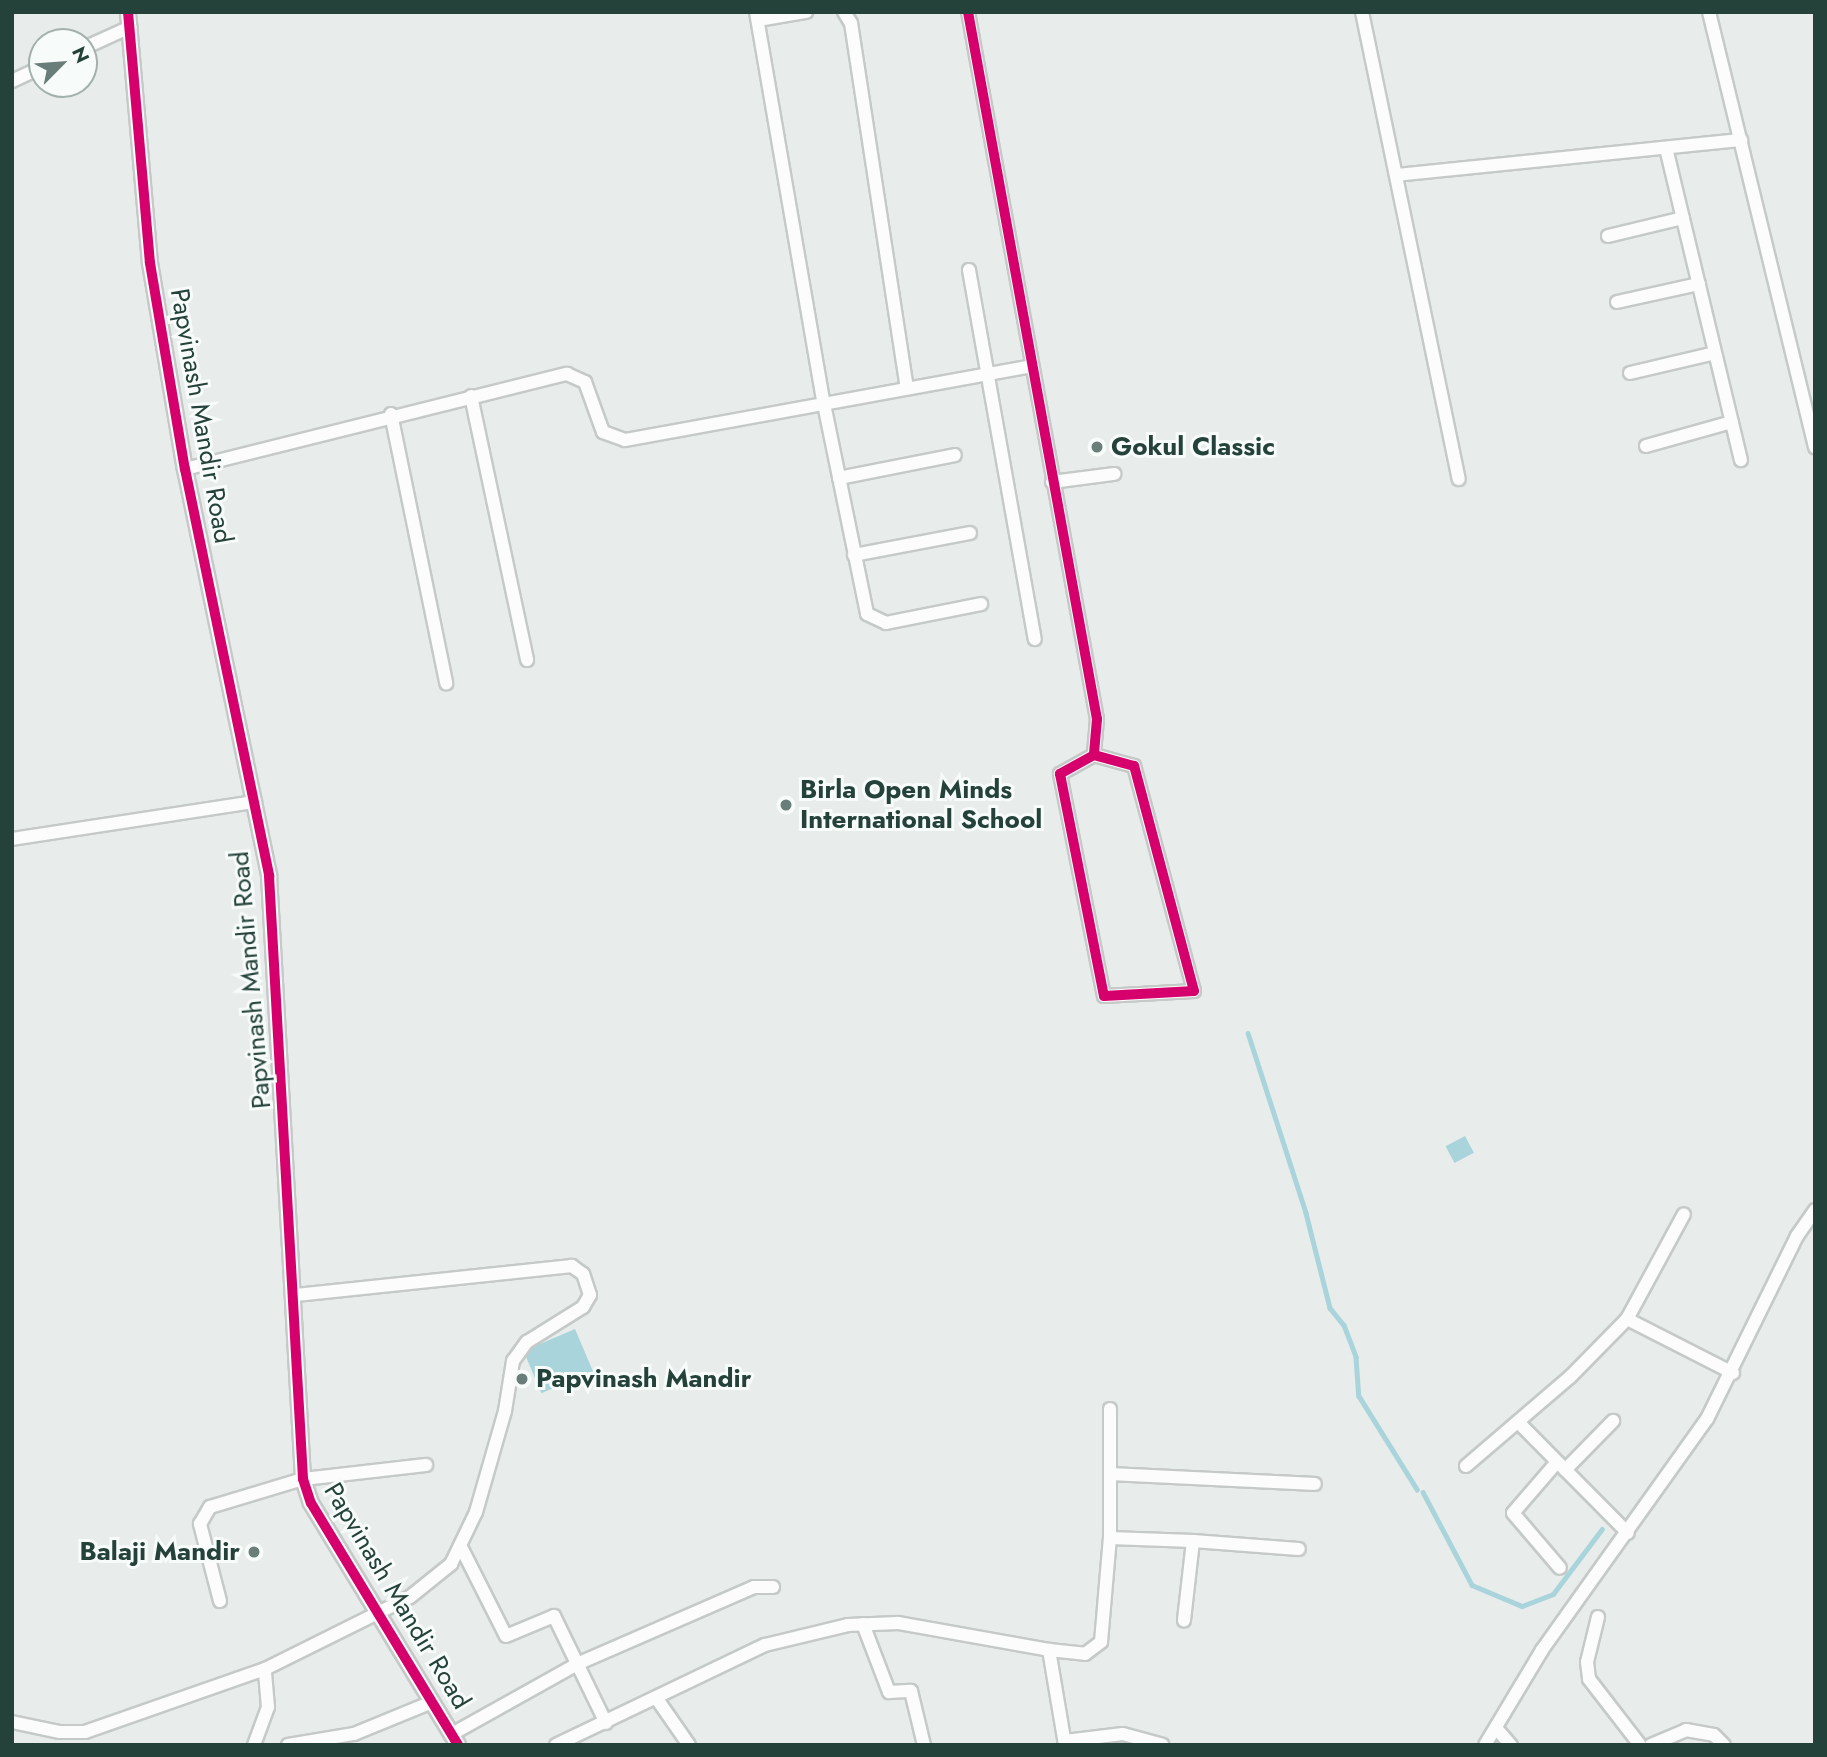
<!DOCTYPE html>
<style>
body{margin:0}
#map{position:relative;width:1827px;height:1757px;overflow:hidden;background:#e8edeb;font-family:Jost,sans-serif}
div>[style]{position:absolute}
.water>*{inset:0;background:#a9d4db;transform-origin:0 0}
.stream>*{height:4.5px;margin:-2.25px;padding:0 2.25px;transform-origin:2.25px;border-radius:2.25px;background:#a9d4db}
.roads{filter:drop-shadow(2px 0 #c5cac8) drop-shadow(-2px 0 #c5cac8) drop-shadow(0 2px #c5cac8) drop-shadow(0 -2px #c5cac8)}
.minor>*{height:12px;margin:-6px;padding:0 6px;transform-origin:6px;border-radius:6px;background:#fcfcfc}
.tertiary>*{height:14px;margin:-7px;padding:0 7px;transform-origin:7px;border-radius:7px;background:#fcfcfc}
.cycleway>*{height:10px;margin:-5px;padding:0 5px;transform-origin:5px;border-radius:5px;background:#d6006c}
.dots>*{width:19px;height:19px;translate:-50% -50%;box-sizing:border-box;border:4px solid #f7fbf9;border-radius:50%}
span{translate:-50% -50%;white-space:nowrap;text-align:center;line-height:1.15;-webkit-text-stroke:6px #f7fbf9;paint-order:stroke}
.street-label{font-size:26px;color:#24423a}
.poi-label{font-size:26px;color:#24423a;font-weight:700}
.left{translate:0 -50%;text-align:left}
.right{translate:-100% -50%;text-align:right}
.frame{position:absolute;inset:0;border:14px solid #24423a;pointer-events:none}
.north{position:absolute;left:28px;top:28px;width:70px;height:70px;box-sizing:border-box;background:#f7fbf9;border:2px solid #a3b1ad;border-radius:50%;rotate:65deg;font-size:19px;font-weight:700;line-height:28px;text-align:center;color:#24423a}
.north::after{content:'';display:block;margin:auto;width:24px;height:32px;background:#697e78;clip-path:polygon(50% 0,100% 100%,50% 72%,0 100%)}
</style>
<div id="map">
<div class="water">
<div style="left:1465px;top:1136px;width:19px;height:22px;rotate:62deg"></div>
<div style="left:575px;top:1329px;width:46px;height:56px;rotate:67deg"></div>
</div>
<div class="stream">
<div style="left:1248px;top:1033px;width:189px;rotate:72.1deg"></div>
<div style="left:1306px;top:1213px;width:98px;rotate:75.8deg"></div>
<div style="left:1330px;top:1308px;width:22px;rotate:51deg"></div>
<div style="left:1344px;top:1325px;width:34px;rotate:69deg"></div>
<div style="left:1356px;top:1357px;width:39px;rotate:86deg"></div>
<div style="left:1359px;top:1396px;width:110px;rotate:58.1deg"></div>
<div style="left:1423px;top:1492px;width:105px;rotate:62.2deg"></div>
<div style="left:1472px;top:1585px;width:54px;rotate:22.8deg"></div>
<div style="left:1522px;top:1606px;width:33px;rotate:-21deg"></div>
<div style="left:1553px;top:1594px;width:81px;rotate:-53deg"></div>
</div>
<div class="roads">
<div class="minor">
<div style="left:756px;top:12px;width:398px;rotate:80.2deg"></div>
<div style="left:824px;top:404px;width:214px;rotate:78.4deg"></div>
<div style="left:867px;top:614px;width:21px;rotate:25deg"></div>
<div style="left:886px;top:623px;width:97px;rotate:-11.3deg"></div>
<div style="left:844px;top:12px;width:13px;rotate:58deg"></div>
<div style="left:851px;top:23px;width:369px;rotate:81.3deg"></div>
<div style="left:968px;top:12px;width:719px;rotate:79.66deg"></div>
<div style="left:1097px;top:719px;width:36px;rotate:95deg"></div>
<div style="left:1094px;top:755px;width:39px;rotate:151deg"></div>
<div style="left:1060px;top:774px;width:226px;rotate:78.8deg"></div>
<div style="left:1104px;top:996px;width:90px;rotate:-3.2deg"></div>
<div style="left:1194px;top:991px;width:233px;rotate:-104.9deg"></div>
<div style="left:1134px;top:766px;width:41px;rotate:-164.6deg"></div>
<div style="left:1362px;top:12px;width:477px;rotate:78.3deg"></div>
<div style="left:1709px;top:12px;width:448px;rotate:76.3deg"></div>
<div style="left:758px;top:20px;width:49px;rotate:-9.5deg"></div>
<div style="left:84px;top:48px;width:51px;rotate:-24.5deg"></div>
<div style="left:12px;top:81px;width:33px;rotate:-25deg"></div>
<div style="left:1666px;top:148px;width:321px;rotate:76.5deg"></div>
<div style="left:1396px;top:175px;width:347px;rotate:-5.8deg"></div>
<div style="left:1608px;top:236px;width:77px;rotate:-13.5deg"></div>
<div style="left:969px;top:270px;width:375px;rotate:79.9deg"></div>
<div style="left:1617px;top:302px;width:84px;rotate:-12.4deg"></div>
<div style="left:1630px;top:373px;width:87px;rotate:-13.2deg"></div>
<div style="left:471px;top:396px;width:270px;rotate:78deg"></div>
<div style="left:391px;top:414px;width:275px;rotate:78.4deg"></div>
<div style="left:1646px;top:446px;width:89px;rotate:-15.6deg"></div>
<div style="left:185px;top:469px;width:394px;rotate:-14deg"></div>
<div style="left:567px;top:374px;width:20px;rotate:24deg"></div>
<div style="left:585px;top:382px;width:53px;rotate:70.2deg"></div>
<div style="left:603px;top:432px;width:23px;rotate:20deg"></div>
<div style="left:625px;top:440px;width:413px;rotate:-10.3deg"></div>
<div style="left:839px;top:478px;width:118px;rotate:-11.2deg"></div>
<div style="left:1052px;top:482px;width:63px;rotate:-7.4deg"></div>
<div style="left:854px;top:555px;width:118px;rotate:-10.7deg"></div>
<div style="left:12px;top:839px;width:246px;rotate:-8.7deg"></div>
<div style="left:1627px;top:1319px;width:119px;rotate:27deg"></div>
<div style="left:1110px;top:1409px;width:129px;rotate:90deg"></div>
<div style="left:1518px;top:1422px;width:156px;rotate:45.3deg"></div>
<div style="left:1557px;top:1462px;width:67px;rotate:130.8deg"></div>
<div style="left:1513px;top:1513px;width:72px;rotate:49.5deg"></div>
<div style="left:1466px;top:1466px;width:137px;rotate:-40.6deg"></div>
<div style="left:1570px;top:1377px;width:81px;rotate:-45.5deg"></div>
<div style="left:1627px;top:1319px;width:119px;rotate:-61.5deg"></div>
<div style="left:1565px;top:1470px;width:69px;rotate:-45.6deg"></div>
<div style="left:1111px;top:1474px;width:204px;rotate:2.8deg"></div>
<div style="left:1193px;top:1541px;width:106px;rotate:4.3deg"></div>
<div style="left:462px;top:1549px;width:97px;rotate:63.2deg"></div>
<div style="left:506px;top:1636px;width:52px;rotate:-22.6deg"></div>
<div style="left:554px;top:1616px;width:119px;rotate:64.1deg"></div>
<div style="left:220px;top:1601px;width:80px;rotate:-104.6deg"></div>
<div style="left:200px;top:1524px;width:20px;rotate:-60deg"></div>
<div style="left:210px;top:1507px;width:97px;rotate:-16.8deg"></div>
<div style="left:303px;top:1479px;width:124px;rotate:-6.5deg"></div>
<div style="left:1598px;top:1617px;width:46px;rotate:103.7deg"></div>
<div style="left:1587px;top:1662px;width:17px;rotate:83deg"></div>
<div style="left:1589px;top:1679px;width:83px;rotate:52.3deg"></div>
<div style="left:863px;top:1624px;width:73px;rotate:69.1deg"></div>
<div style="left:889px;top:1692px;width:22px;rotate:-3deg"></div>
<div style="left:911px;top:1691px;width:56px;rotate:76.5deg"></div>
<div style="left:1049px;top:1650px;width:36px;rotate:6deg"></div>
<div style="left:1085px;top:1654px;width:20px;rotate:-37deg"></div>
<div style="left:1101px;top:1642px;width:104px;rotate:-85.1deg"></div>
<div style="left:1110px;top:1538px;width:83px;rotate:2.1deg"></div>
<div style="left:1193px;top:1541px;width:80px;rotate:96.5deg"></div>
<div style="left:657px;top:1699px;width:56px;rotate:55.2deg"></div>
<div style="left:12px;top:1722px;width:49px;rotate:11.8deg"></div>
<div style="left:60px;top:1732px;width:25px"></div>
<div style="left:85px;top:1732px;width:191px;rotate:-19.3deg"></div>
<div style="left:1496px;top:1728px;width:23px;rotate:49deg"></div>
<div style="left:452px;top:1734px;width:143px;rotate:-29.2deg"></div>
<div style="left:577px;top:1664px;width:193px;rotate:-23.5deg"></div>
<div style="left:754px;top:1587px;width:19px"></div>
<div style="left:1065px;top:1741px;width:58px;rotate:-6.9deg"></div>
<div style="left:1123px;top:1734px;width:41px;rotate:15.4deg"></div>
<div style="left:254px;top:1745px;width:40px;rotate:-69.8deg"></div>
<div style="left:268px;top:1707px;width:38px;rotate:-95deg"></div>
<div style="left:265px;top:1669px;width:162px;rotate:-26.4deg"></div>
<div style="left:410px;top:1597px;width:53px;rotate:-38.8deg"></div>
<div style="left:451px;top:1564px;width:58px;rotate:-64.3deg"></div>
<div style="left:476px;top:1512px;width:105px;rotate:-74deg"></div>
<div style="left:505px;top:1411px;width:51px;rotate:-80.9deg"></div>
<div style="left:513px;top:1361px;width:24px;rotate:-54deg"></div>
<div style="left:527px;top:1342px;width:66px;rotate:-32deg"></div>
<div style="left:583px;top:1307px;width:14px;rotate:-60deg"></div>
<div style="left:590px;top:1295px;width:22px;rotate:-108deg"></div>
<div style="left:583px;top:1274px;width:14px;rotate:-144deg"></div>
<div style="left:572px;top:1266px;width:280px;rotate:174deg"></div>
<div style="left:288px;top:1745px;width:67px;rotate:-9.5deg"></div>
<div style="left:354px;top:1734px;width:84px;rotate:-22.3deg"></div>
<div style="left:556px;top:1745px;width:232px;rotate:-25.6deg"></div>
<div style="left:765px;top:1645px;width:85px;rotate:-13.5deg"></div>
<div style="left:848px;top:1625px;width:50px;rotate:-2.3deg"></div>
<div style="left:898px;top:1623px;width:153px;rotate:10.1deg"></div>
<div style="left:1049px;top:1650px;width:96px;rotate:80.4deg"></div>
<div style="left:1485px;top:1745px;width:111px;rotate:-59deg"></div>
<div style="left:1542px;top:1650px;width:284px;rotate:-54.5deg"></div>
<div style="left:1707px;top:1419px;width:204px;rotate:-63.8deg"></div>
<div style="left:1797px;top:1236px;width:32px;rotate:-55deg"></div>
<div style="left:1651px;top:1745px;width:38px;rotate:-23deg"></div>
<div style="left:1686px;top:1730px;width:28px;rotate:10deg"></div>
<div style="left:1714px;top:1735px;width:14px;rotate:45deg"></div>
</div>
<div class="tertiary">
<div style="left:128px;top:12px;width:252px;rotate:85deg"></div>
<div style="left:150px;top:263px;width:209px;rotate:80.4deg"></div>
<div style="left:185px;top:469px;width:416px;rotate:78.3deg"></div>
<div style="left:269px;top:876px;width:604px;rotate:86.77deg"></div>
<div style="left:303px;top:1479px;width:25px;rotate:72deg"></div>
<div style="left:311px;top:1503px;width:283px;rotate:58.7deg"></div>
</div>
</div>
<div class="cycleway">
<div style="left:128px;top:12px;width:252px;rotate:85deg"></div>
<div style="left:150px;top:263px;width:209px;rotate:80.4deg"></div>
<div style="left:185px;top:469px;width:416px;rotate:78.3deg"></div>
<div style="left:269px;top:876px;width:604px;rotate:86.77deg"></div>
<div style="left:303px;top:1479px;width:25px;rotate:72deg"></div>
<div style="left:311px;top:1503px;width:283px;rotate:58.7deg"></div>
<div style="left:968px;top:12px;width:719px;rotate:79.66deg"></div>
<div style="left:1097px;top:719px;width:36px;rotate:95deg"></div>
<div style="left:1094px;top:755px;width:39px;rotate:151deg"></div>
<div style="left:1060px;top:774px;width:226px;rotate:78.8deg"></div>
<div style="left:1104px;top:996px;width:90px;rotate:-3.2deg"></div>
<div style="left:1194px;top:991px;width:233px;rotate:-104.9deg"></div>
<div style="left:1134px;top:766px;width:41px;rotate:-164.6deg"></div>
</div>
<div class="dots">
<div style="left:1097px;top:447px;background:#697e78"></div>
<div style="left:786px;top:805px;background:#697e78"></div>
<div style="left:522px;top:1379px;background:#697e78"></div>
<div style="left:254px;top:1552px;background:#697e78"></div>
</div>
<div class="street-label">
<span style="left:201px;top:416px;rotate:80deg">Papvinash Mandir Road</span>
<span style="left:251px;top:980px;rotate:-95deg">Papvinash Mandir Road</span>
<span style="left:397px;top:1596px;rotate:59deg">Papvinash Mandir Road</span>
</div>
<div class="poi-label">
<span class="left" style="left:1111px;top:447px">Gokul Classic</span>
<span class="left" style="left:800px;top:805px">Birla Open Minds<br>International School</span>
<span class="left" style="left:536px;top:1379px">Papvinash Mandir</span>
<span class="right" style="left:240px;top:1552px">Balaji Mandir</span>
</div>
<div class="frame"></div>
<div class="north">N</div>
</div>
